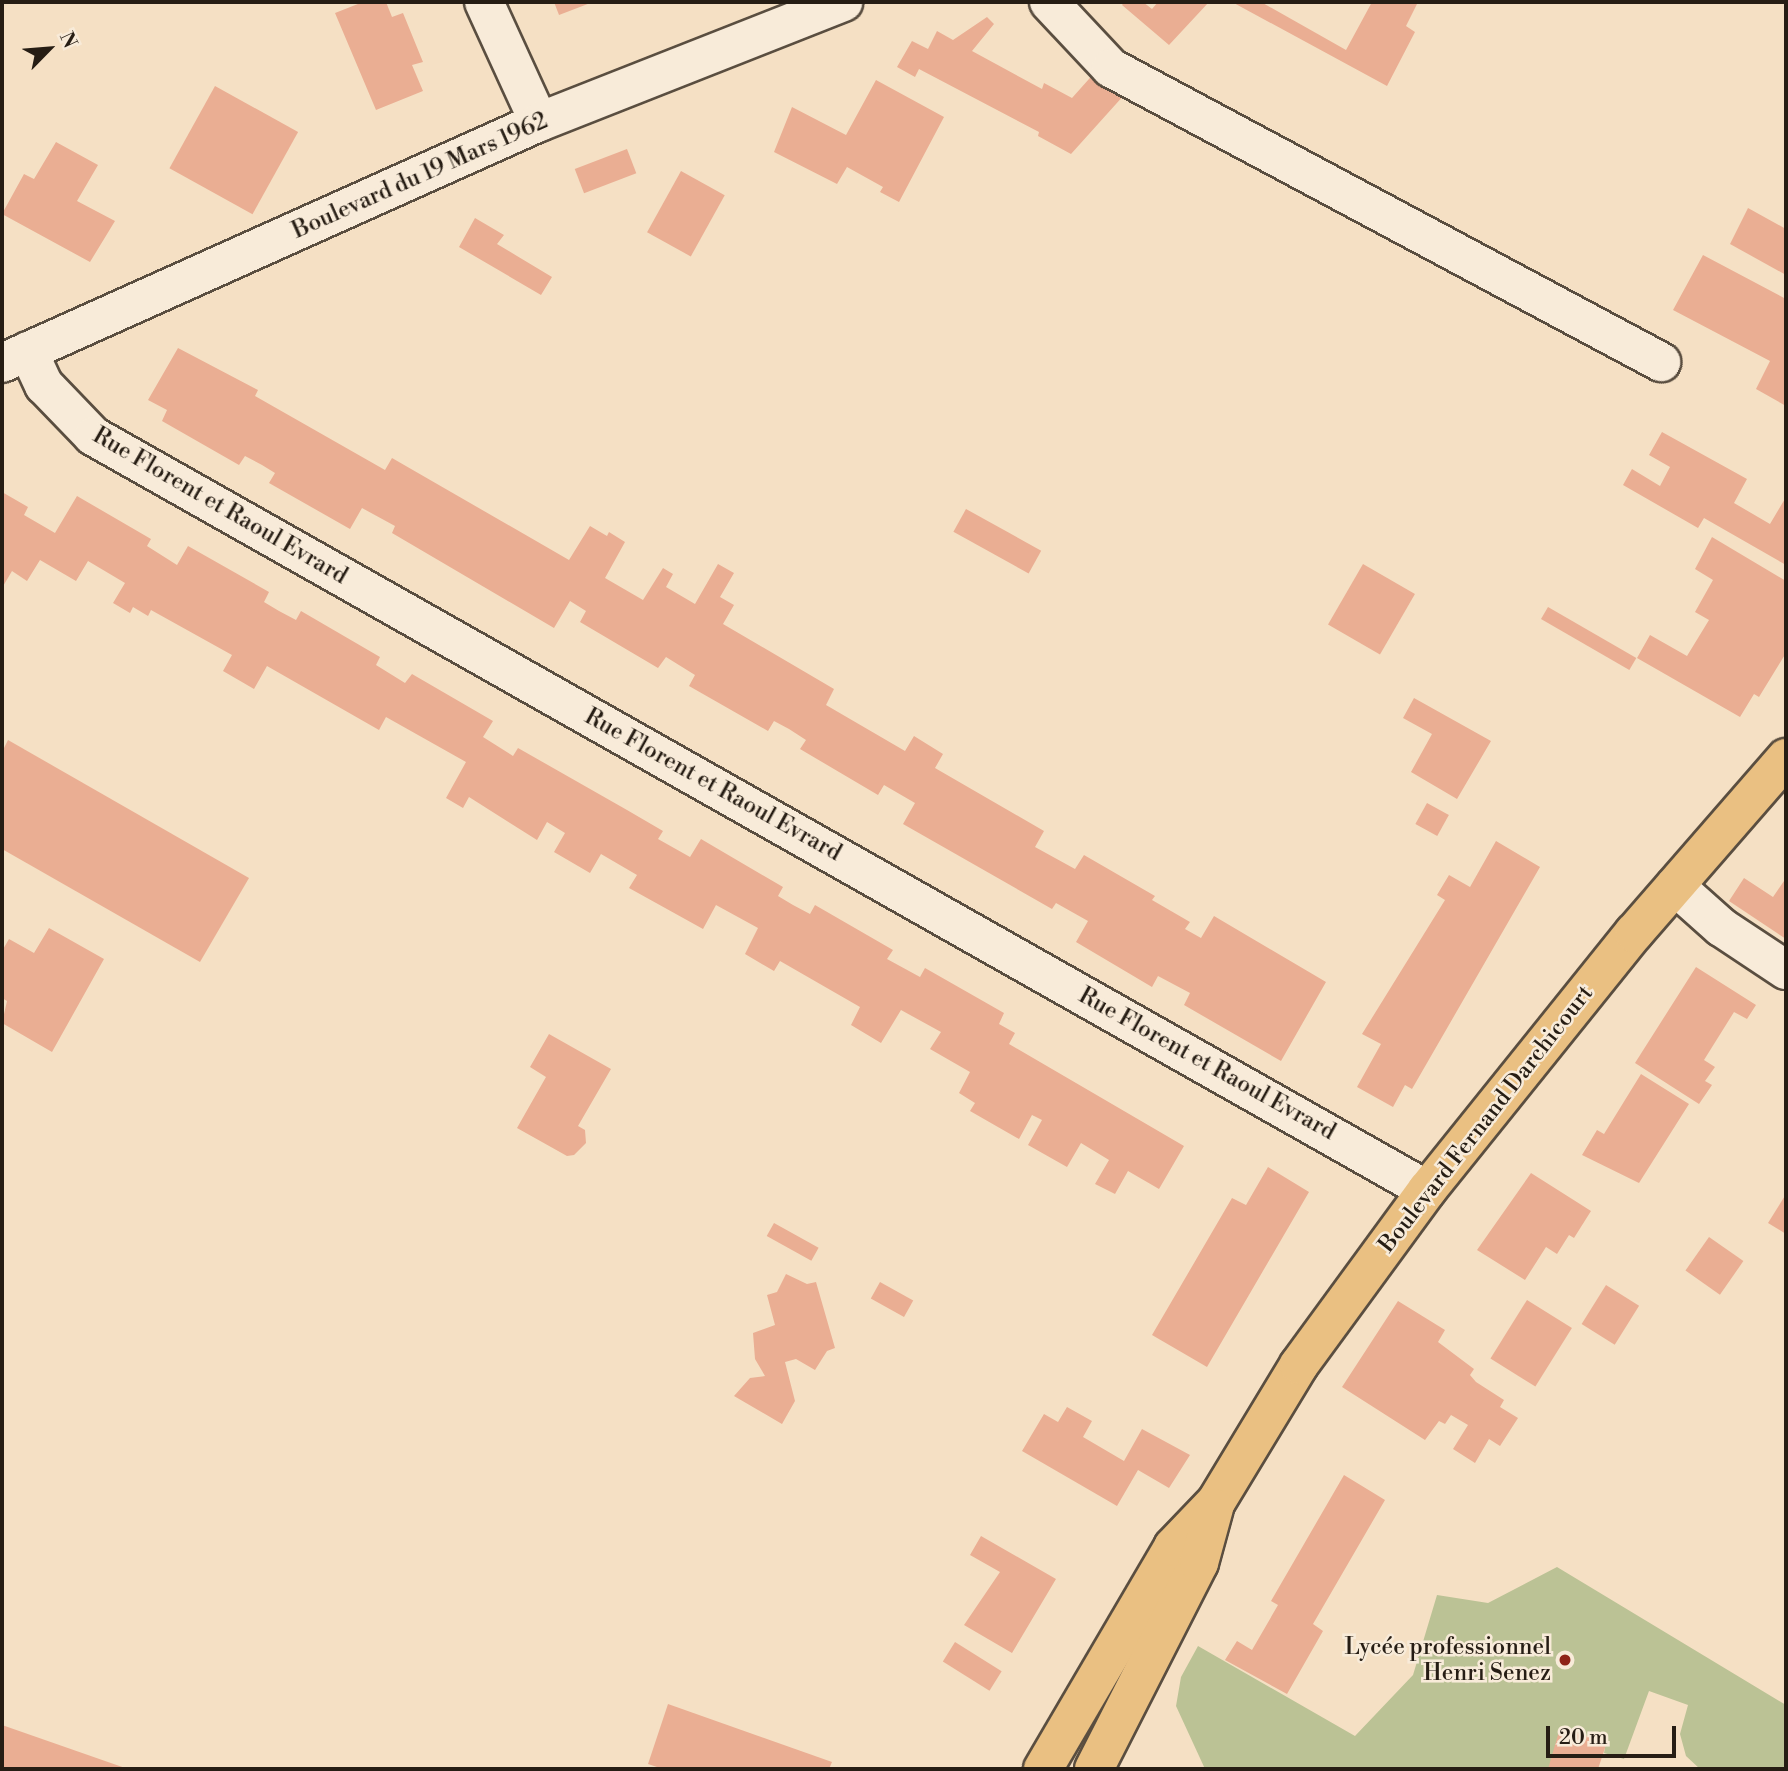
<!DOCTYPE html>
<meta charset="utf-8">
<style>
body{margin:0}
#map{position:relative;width:1788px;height:1771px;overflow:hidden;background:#f5e0c4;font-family:"Libre Bodoni",serif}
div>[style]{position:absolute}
.green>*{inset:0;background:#bbc295}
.building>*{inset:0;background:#eaae93;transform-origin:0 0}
.roads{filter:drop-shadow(2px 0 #5a4e40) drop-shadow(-2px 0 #5a4e40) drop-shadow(0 2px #5a4e40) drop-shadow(0 -2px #5a4e40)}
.minor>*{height:38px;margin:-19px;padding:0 19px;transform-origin:19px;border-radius:19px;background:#f8ebd9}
.major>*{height:38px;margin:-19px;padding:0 19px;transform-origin:19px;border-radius:19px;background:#eac082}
.dots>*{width:19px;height:19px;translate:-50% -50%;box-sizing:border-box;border:4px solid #f8ebd9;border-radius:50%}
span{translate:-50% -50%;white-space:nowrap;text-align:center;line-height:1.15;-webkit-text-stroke:5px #f8ebd9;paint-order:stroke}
.street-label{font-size:23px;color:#261d14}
.poi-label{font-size:23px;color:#261d14}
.right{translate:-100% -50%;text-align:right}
.frame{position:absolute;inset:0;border:4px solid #261d14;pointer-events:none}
.north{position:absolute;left:14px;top:14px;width:70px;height:70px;-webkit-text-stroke:5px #f8ebd9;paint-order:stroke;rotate:65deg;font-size:19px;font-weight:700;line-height:28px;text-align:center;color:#261d14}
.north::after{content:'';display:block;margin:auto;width:24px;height:32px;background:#261d14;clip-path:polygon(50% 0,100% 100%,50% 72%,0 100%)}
.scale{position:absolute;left:1546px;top:1726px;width:130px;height:32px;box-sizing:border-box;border:4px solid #261d14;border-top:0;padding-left:9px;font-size:21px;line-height:24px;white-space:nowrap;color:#261d14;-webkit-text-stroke:5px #f8ebd9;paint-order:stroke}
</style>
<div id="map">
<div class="green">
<div style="clip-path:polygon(1557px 1567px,1786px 1705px,1786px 1769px,1700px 1769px,1686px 1756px,1680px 1734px,1688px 1705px,1649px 1691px,1624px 1759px,1604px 1753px,1606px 1742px,1569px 1731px,1556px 1769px,1205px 1769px,1176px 1706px,1181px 1677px,1198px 1646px,1355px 1736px,1413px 1675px,1437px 1595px,1488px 1603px)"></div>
</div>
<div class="building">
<div style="clip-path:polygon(363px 2px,386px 2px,392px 17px,403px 13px,423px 62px,412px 65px,423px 91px,376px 110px,335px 13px)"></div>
<div style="clip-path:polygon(554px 2px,593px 2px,559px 15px)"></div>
<div style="clip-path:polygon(1124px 2px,1143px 2px,1152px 9px,1158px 2px,1209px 2px,1169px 45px,1122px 5px)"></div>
<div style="clip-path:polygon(1232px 2px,1261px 2px,1346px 50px,1372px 2px,1418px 2px,1406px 26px,1415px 32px,1387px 86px)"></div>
<div style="clip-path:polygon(987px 17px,994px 24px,972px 51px,1042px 89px,1044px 83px,1072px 98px,1097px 70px,1125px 94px,1071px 154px,1038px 136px,1039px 132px,919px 69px,915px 77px,897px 67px,912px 41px,928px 49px,937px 31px,953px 40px)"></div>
<div style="clip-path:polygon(876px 80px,944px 117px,899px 202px,880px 192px,883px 187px,847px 167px,837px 184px,774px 152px,792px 107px,846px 135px)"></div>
<div style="left:215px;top:86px;width:95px;height:94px;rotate:29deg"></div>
<div style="clip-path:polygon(56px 142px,98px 165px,77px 201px,115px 221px,90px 262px,2px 214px,24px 174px,34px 179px)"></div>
<div style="left:627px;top:149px;width:26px;height:56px;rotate:69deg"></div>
<div style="left:681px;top:171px;width:50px;height:70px;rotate:29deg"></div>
<div style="clip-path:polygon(1748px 208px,1786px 229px,1786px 275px,1730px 244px)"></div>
<div style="clip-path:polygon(475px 218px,504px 235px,497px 244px,552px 277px,541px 295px,459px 247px)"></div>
<div style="clip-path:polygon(1703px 255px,1786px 299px,1786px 406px,1756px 389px,1770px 361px,1673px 310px)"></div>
<div style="clip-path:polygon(178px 348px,258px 390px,255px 396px,385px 470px,392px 458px,569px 560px,590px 526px,607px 536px,609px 532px,625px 542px,605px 578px,643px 600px,663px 568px,673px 574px,666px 587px,695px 604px,718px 564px,734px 573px,720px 597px,734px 605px,723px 624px,834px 689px,826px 705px,905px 751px,914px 736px,943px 754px,935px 768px,1044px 831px,1035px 847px,1075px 869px,1084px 855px,1155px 896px,1152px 900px,1190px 922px,1185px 929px,1201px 938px,1214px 916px,1326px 982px,1281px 1061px,1184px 1005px,1190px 993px,1158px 976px,1152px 987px,1076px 942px,1088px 921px,1056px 903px,1052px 909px,903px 824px,915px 803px,884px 785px,878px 795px,800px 749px,806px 740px,789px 729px,774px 721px,768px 731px,689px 686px,695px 675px,666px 657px,658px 668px,580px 622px,586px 611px,570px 601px,554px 628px,392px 533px,395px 526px,362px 508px,350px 529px,269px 483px,275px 473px,262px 465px,245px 456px,239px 465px,162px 421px,167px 410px,148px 400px)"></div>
<div style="clip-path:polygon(1662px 432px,1747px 479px,1734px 503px,1770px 524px,1786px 497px,1786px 565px,1704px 518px,1698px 528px,1623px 485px,1632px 469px,1660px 486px,1670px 467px,1649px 455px)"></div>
<div style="clip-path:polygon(2px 492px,28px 507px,24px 515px,55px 533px,77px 496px,151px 539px,147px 546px,177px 565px,188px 546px,269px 592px,264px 602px,279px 611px,296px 620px,301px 611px,380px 657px,376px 665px,405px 683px,412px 674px,493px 721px,483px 737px,513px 756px,518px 748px,627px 810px,663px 831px,658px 839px,690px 857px,701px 839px,783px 887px,778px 896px,793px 905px,810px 914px,815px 905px,893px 950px,887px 959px,920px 977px,925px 968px,1004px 1013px,999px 1024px,1015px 1033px,1009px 1044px,1184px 1146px,1159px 1189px,1128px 1171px,1115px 1194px,1095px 1184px,1109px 1160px,1081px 1143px,1067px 1167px,1028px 1145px,1042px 1120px,1032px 1115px,1019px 1139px,970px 1111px,975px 1103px,959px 1093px,970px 1072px,930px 1049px,941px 1032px,901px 1010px,881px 1043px,851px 1025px,860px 1007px,780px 961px,774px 971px,745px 954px,758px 928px,716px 905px,703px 929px,629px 888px,637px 875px,601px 854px,590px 873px,554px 852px,565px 833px,547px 822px,537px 840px,469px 797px,463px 808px,446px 798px,466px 762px,386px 717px,379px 730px,267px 666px,254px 689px,223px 671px,232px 655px,151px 610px,148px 616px,133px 607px,130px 613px,113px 603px,125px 583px,88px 561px,76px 581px,40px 560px,27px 581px,12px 571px,2px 588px)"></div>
<div style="left:966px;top:509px;width:86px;height:26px;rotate:29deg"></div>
<div style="clip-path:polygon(1712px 537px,1786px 581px,1786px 653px,1759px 697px,1754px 694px,1740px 717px,1637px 658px,1650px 635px,1687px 656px,1709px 620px,1695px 612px,1713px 580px,1695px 569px)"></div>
<div style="left:1363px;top:564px;width:60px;height:70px;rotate:30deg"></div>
<div style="left:1548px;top:607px;width:102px;height:14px;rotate:30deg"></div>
<div style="clip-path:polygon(1414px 698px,1491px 741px,1457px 799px,1411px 772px,1432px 734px,1403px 718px)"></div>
<div style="clip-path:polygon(8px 740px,249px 878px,200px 962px,2px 849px,2px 752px)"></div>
<div style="left:1427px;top:803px;width:25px;height:24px;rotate:29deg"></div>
<div style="clip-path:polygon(1496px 841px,1540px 867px,1412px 1089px,1405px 1085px,1393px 1107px,1357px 1087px,1381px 1044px,1362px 1034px,1445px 900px,1437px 895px,1449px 875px,1470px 887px)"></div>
<div style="clip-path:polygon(1744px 878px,1773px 897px,1786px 878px,1786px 939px,1729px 901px)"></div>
<div style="clip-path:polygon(49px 928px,104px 959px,52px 1052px,2px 1023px,7px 1001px,2px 998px,2px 951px,9px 939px,34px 953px)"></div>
<div style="clip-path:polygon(1696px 967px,1756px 1005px,1747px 1019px,1734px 1012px,1704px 1060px,1715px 1067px,1705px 1081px,1712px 1085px,1699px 1104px,1635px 1063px)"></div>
<div style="clip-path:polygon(549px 1034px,611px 1069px,578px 1126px,585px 1130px,586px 1143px,574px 1155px,567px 1156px,517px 1128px,546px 1077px,530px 1067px)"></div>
<div style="clip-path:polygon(1641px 1074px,1689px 1104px,1639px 1183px,1582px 1155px,1597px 1130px,1604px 1134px)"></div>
<div style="clip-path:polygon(1268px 1167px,1309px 1192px,1207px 1367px,1152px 1335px,1232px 1198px,1246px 1205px)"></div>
<div style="clip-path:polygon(1531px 1173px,1591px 1211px,1574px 1238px,1569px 1235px,1557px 1254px,1546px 1247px,1525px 1280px,1477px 1250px)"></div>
<div style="clip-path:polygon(1786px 1194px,1786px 1234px,1768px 1223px)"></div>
<div style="left:774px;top:1223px;width:51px;height:15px;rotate:29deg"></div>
<div style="left:1709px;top:1237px;width:42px;height:41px;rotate:35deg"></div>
<div style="clip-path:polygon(786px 1274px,807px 1284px,816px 1282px,835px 1348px,827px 1351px,815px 1370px,796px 1359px,785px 1362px,795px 1401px,782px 1424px,734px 1396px,750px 1378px,765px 1376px,755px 1359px,753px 1333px,775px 1325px,767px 1295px,777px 1292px)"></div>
<div style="left:880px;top:1282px;width:38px;height:19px;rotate:29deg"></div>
<div style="left:1606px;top:1285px;width:39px;height:46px;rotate:32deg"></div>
<div style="left:1527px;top:1300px;width:53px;height:69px;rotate:32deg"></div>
<div style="clip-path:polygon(1398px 1301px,1445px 1330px,1438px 1342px,1474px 1369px,1470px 1375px,1476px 1382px,1504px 1400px,1500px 1407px,1518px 1418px,1500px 1446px,1489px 1439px,1475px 1463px,1453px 1449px,1468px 1425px,1451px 1415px,1445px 1424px,1439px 1421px,1425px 1440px,1342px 1387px)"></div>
<div style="clip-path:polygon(1067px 1407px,1092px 1421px,1083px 1437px,1124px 1461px,1142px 1429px,1190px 1455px,1169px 1488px,1138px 1470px,1117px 1506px,1022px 1451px,1044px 1414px,1058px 1422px)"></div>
<div style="clip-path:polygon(1344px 1475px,1385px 1500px,1313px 1624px,1323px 1631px,1287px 1694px,1225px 1660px,1237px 1641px,1252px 1650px,1278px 1605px,1271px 1601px)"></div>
<div style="clip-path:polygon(981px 1536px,1056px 1579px,1012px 1653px,964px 1625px,1000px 1572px,970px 1555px)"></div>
<div style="left:955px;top:1642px;width:55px;height:23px;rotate:32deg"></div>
<div style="clip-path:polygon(668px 1704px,832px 1762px,829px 1769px,663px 1769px,648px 1764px)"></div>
<div style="clip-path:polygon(2px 1725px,128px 1769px,2px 1769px)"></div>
<div style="clip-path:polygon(1560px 1728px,1607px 1742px,1598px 1769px,1548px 1769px)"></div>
</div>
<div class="roads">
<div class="minor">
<div style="left:484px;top:2px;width:132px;rotate:65.4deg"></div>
<div style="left:1049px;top:2px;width:91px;rotate:46.8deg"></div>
<div style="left:1111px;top:68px;width:624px;rotate:28.13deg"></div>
<div style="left:28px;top:351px;width:38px;rotate:65deg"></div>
<div style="left:44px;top:385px;width:71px;rotate:46.1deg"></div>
<div style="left:93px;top:436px;width:1532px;rotate:29.48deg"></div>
<div style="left:2px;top:363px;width:589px;rotate:-24.17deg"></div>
<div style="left:539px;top:122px;width:327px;rotate:-21.5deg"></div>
<div style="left:1675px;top:886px;width:62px;rotate:41.7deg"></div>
<div style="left:1721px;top:927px;width:78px;rotate:33.5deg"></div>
</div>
<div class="major">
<div style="left:1043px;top:1769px;width:257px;rotate:-59.6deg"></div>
<div style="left:1173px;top:1547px;width:62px;rotate:-46.3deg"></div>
<div style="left:1216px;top:1502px;width:160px;rotate:-58.8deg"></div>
<div style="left:1299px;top:1365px;width:217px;rotate:-53.8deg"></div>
<div style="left:1427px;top:1190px;width:330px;rotate:-51.2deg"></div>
<div style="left:1634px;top:933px;width:232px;rotate:-49deg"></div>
<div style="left:1094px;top:1769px;width:231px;rotate:-63deg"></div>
<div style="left:1199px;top:1563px;width:57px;rotate:-74.7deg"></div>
</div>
</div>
<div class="dots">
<div style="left:1565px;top:1660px;background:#8f2418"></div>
</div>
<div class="street-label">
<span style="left:420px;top:176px;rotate:-24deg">Boulevard du 19 Mars 1962</span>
<span style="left:220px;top:506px;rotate:30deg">Rue Florent et Raoul Evrard</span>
<span style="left:713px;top:785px;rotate:29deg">Rue Florent et Raoul Evrard</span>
<span style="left:1207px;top:1064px;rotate:29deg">Rue Florent et Raoul Evrard</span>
<span style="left:1486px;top:1119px;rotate:-52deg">Boulevard Fernand Darchicourt</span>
</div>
<div class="poi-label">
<span class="right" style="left:1551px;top:1660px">Lycée professionnel<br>Henri Senez</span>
</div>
<div class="frame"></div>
<div class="north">N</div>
<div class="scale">20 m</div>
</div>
